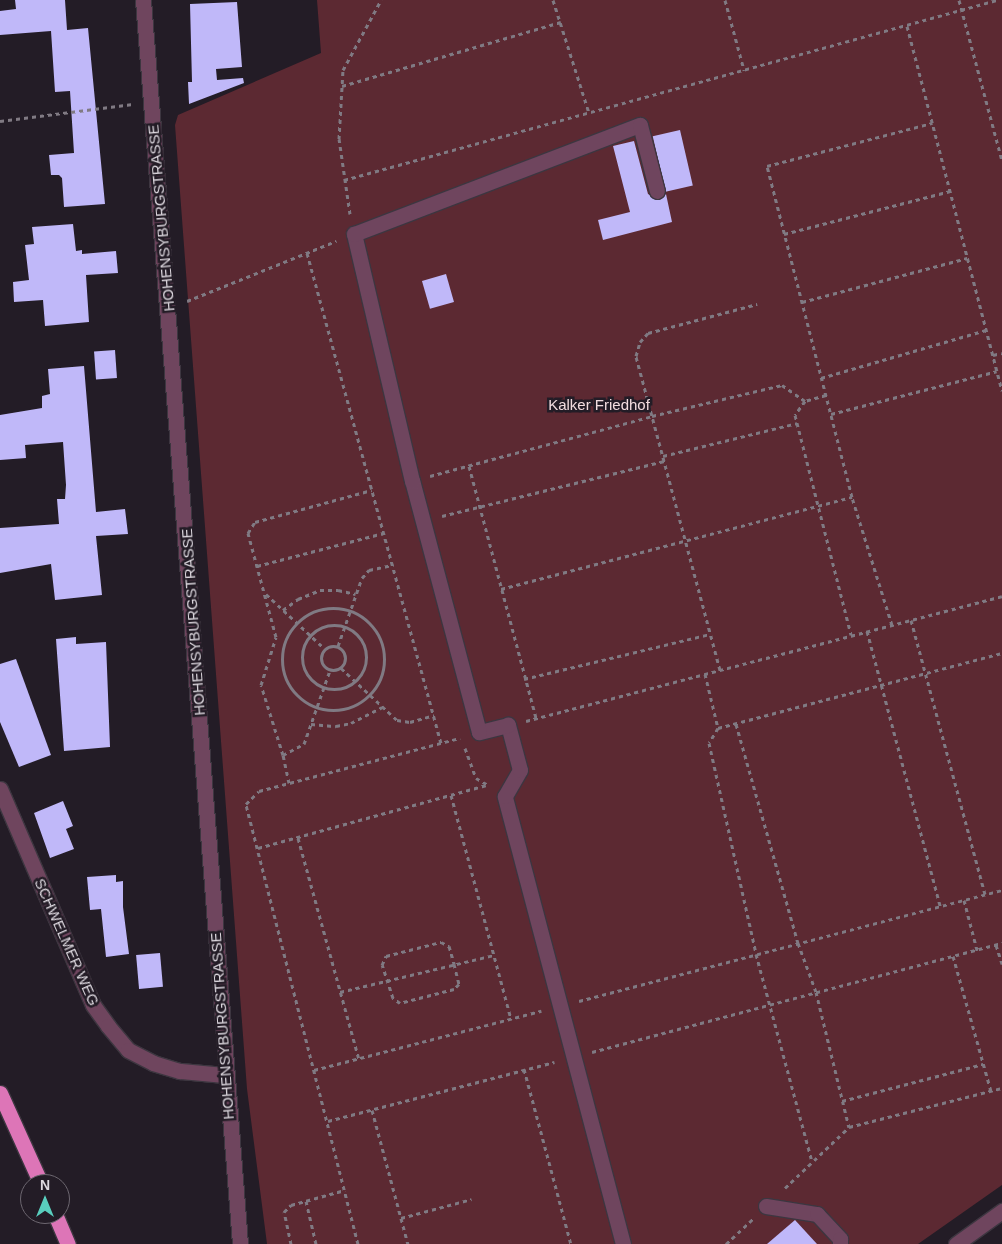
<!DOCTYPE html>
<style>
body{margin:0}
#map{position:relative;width:1002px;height:1244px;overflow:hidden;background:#231c26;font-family:Arial,sans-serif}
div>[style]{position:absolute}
.green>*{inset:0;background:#5c2932}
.building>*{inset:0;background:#c0b8f9;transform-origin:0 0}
.path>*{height:3px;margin-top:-1.5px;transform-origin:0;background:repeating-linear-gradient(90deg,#807a83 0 4px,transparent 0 8px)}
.path>.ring{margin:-1.5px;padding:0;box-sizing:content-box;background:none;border:3px solid #807a83;border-radius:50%}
.roads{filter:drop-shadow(1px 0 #3d3640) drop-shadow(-1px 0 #3d3640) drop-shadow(0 1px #3d3640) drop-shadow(0 -1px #3d3640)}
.minor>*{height:15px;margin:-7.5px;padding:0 7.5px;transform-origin:7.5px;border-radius:7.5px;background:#6f455e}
.highway>*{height:15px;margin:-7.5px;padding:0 7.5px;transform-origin:7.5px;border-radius:7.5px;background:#dd75b7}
span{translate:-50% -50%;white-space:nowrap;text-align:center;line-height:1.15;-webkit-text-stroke:5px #231c26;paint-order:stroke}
.street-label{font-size:15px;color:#ddd8df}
.park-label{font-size:15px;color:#f2dcdf}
.north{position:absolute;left:20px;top:1174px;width:50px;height:50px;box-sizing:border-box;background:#231c26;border:1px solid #6d6770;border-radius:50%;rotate:0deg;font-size:14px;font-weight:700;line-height:20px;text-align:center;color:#ddd8df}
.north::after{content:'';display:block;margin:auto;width:18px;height:22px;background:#59cebe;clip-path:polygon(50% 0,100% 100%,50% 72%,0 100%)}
</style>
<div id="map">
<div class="green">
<div style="clip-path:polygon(317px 0,1002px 0,1002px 1185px,918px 1244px,267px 1244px,247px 1089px,175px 125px,178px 115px,321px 53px)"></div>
</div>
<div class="building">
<div style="clip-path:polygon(15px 0,65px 0,67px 30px,88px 28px,105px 204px,64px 207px,62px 178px,59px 175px,51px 175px,49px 155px,74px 153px,70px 91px,55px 92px,51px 31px,0 35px,0 11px,16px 9px)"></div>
<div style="clip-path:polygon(237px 2px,242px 67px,216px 69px,217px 80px,243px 78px,244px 83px,189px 104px,188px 82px,192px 82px,190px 4px)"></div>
<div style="left:680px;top:130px;width:57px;height:28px;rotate:77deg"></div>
<div style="clip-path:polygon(634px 141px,648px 194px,659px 200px,666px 194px,672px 222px,603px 240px,598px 220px,630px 212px,613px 146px)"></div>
<div style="clip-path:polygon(73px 224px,76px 251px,82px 250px,82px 254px,116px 251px,118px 273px,86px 275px,89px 322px,45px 326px,43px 300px,14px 302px,13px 282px,29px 280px,25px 245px,34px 244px,32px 227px)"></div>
<div style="left:446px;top:274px;width:29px;height:25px;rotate:74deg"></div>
<div style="left:115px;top:350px;width:28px;height:21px;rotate:86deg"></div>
<div style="clip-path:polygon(84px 366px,96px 512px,125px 509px,128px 534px,96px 536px,102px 595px,55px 600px,51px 564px,0 573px,0 528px,59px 524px,57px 499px,65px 499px,66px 485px,63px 442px,25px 445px,26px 458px,0 460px,0 415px,42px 408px,42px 396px,50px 394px,48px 369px)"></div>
<div style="clip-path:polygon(76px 637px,76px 644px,106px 642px,110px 747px,64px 751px,56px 639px)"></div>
<div style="clip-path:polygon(16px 659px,51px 755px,19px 767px,0 722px,0 664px)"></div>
<div style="clip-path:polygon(63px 801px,73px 826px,66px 829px,74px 849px,50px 858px,34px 813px)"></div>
<div style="clip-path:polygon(116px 875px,116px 882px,123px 881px,123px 907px,129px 954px,106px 957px,101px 909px,90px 910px,87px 877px)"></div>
<div style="left:160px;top:953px;width:34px;height:24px;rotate:85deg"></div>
<div style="clip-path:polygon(795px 1220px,817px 1244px,767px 1244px)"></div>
</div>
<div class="path">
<div style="left:553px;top:0;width:119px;rotate:72.3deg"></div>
<div style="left:725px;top:0;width:73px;rotate:74.8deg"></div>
<div style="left:959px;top:0;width:166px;rotate:75deg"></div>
<div style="left:907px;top:26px;width:377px;rotate:75.4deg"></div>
<div style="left:342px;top:86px;width:228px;rotate:-16.3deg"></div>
<div style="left:0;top:121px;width:134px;rotate:-7.3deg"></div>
<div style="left:344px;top:180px;width:677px;rotate:-15.41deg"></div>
<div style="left:350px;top:214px;width:76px;rotate:-98.3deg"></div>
<div style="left:339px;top:139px;width:69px;rotate:-86.7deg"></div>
<div style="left:343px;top:70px;width:80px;rotate:-61.5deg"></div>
<div style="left:784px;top:234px;width:171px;rotate:-14.5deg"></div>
<div style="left:307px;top:253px;width:508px;rotate:74.71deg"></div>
<div style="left:187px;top:301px;width:161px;rotate:-21.9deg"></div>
<div style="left:802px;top:302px;width:171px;rotate:-14.9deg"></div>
<div style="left:993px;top:355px;width:9px;rotate:-13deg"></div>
<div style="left:821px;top:378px;width:172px;rotate:-16.2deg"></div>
<div style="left:826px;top:395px;width:22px;rotate:164deg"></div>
<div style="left:805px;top:401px;width:17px;rotate:126deg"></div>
<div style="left:795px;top:415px;width:227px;rotate:75.7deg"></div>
<div style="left:831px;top:414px;width:171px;rotate:-14.5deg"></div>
<div style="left:663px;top:456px;width:138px;rotate:-13.8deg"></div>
<div style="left:469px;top:466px;width:261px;rotate:75.1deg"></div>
<div style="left:430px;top:476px;width:230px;rotate:-15.1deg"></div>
<div style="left:652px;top:416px;width:134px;rotate:-13.4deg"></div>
<div style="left:782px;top:385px;width:28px;rotate:35deg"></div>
<div style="left:442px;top:516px;width:229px;rotate:-13.9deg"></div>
<div style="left:257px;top:566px;width:131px;rotate:-14.6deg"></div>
<div style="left:501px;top:589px;width:363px;rotate:-14.7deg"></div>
<div style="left:266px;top:594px;width:79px;rotate:43deg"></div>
<div class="ring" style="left:282px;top:608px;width:99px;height:99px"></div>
<div style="left:283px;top:610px;width:19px;rotate:-36deg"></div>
<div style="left:298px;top:599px;width:24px;rotate:-22deg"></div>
<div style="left:320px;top:590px;width:18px"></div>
<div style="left:338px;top:590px;width:18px;rotate:13deg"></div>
<div style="left:911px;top:620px;width:284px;rotate:74.9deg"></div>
<div class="ring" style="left:302px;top:625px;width:61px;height:61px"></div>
<div style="left:892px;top:625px;width:134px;rotate:-107.4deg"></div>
<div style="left:852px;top:497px;width:342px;rotate:-104.4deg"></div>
<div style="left:767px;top:166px;width:171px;rotate:-14.6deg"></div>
<div style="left:867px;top:631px;width:285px;rotate:75.1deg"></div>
<div class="ring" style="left:321px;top:646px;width:21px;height:21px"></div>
<div style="left:338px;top:646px;width:72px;rotate:-70.6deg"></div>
<div style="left:362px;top:578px;width:11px;rotate:-49deg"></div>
<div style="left:369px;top:570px;width:25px;rotate:-12deg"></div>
<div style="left:341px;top:668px;width:76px;rotate:42.9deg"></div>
<div style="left:397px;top:720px;width:13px;rotate:9deg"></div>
<div style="left:410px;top:722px;width:25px;rotate:-16deg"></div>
<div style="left:720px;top:670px;width:325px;rotate:-105deg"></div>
<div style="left:636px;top:356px;width:15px;rotate:-74deg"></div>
<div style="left:640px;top:342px;width:12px;rotate:-48deg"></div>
<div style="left:648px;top:333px;width:113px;rotate:-14.9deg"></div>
<div style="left:705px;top:674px;width:56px;rotate:76.5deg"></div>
<div style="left:718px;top:728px;width:294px;rotate:-14.8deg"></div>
<div style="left:524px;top:679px;width:191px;rotate:-13.6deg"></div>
<div style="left:526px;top:721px;width:492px;rotate:-14.7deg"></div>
<div style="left:311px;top:724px;width:25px;rotate:5deg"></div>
<div style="left:336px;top:726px;width:15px;rotate:-11deg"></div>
<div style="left:351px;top:723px;width:35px;rotate:-27deg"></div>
<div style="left:736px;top:724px;width:228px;rotate:74.2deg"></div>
<div style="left:798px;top:943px;width:52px;rotate:69.8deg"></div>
<div style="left:816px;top:992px;width:139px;rotate:76.3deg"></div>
<div style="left:718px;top:728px;width:17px;rotate:121deg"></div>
<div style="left:709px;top:743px;width:216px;rotate:77.4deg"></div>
<div style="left:756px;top:954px;width:214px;rotate:74.9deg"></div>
<div style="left:465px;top:748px;width:32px;rotate:70deg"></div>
<div style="left:476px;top:778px;width:14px;rotate:30deg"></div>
<div style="left:283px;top:755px;width:73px;rotate:-107.4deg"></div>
<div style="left:261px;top:685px;width:50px;rotate:-72.6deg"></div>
<div style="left:276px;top:637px;width:108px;rotate:-105.1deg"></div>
<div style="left:248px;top:533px;width:13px;rotate:-58deg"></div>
<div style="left:255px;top:522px;width:121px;rotate:-15.3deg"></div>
<div style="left:289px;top:783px;width:29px;rotate:-102deg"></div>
<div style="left:283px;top:755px;width:24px;rotate:-28deg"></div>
<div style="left:304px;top:744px;width:78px;rotate:-70.6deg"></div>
<div style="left:451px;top:795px;width:232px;rotate:75deg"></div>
<div style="left:298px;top:838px;width:229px;rotate:74.6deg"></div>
<div style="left:258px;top:848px;width:238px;rotate:-15.4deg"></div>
<div style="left:964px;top:900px;width:52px;rotate:75.4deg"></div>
<div style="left:441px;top:942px;width:9px;rotate:27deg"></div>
<div style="left:449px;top:946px;width:19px;rotate:74deg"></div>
<div style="left:454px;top:964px;width:21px;rotate:76deg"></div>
<div style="left:459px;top:984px;width:7px;rotate:135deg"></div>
<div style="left:454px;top:989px;width:56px;rotate:165.5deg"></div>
<div style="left:400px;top:1003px;width:9px;rotate:-144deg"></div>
<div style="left:393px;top:998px;width:35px;rotate:-108deg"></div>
<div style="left:382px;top:965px;width:10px;rotate:-66deg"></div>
<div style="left:386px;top:956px;width:57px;rotate:-14.3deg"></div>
<div style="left:996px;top:945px;width:20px;rotate:72deg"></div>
<div style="left:953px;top:956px;width:140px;rotate:74.3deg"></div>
<div style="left:340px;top:992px;width:158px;rotate:-13.5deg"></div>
<div style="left:579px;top:1001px;width:437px;rotate:-14.7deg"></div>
<div style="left:592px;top:1052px;width:424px;rotate:-14.9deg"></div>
<div style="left:524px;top:1069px;width:181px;rotate:75deg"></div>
<div style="left:314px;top:1070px;width:235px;rotate:-14.6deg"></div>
<div style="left:842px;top:1101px;width:146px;rotate:-14.7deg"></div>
<div style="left:372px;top:1110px;width:139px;rotate:75deg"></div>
<div style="left:328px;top:1121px;width:234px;rotate:-14.6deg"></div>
<div style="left:785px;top:1188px;width:88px;rotate:-43.6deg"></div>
<div style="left:849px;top:1127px;width:158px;rotate:-14.3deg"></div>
<div style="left:306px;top:1201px;width:44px;rotate:76.9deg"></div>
<div style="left:401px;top:1218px;width:73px;rotate:-15deg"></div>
<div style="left:291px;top:1244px;width:33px;rotate:-102deg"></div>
<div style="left:284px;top:1212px;width:10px;rotate:-45deg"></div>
<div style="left:291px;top:1205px;width:56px;rotate:-15.5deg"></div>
<div style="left:358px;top:1244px;width:454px;rotate:-104.3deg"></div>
<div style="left:246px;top:804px;width:18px;rotate:-45deg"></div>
<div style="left:259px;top:791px;width:208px;rotate:-14.8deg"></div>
<div style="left:726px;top:1244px;width:37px;rotate:-43deg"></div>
</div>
<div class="roads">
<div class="minor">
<div style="left:143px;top:0;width:1248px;rotate:85.54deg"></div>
<div style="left:0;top:789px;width:235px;rotate:66.7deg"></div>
<div style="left:93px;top:1005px;width:26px;rotate:54deg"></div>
<div style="left:108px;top:1026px;width:31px;rotate:50deg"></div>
<div style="left:128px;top:1050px;width:28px;rotate:27deg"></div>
<div style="left:153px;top:1063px;width:28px;rotate:17deg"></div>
<div style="left:180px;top:1071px;width:45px;rotate:5.1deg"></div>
<div style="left:766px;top:1206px;width:52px;rotate:8.9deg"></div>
<div style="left:817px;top:1214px;width:34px;rotate:47deg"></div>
<div style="left:840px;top:1239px;width:5px;rotate:90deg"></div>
<div style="left:623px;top:1244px;width:463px;rotate:-104.8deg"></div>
<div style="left:505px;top:796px;width:30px;rotate:-60deg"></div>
<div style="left:520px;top:770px;width:47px;rotate:-104.9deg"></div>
<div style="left:508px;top:725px;width:30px;rotate:166deg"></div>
<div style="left:479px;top:732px;width:260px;rotate:-104.9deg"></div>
<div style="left:412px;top:481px;width:254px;rotate:-103.2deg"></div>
<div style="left:354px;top:234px;width:306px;rotate:-20.9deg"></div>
<div style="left:640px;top:125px;width:68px;rotate:75.6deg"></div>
<div style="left:956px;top:1244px;width:57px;rotate:-35.7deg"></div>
</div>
<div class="highway">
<div style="left:0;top:1093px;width:100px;rotate:65.7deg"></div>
<div style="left:55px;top:1214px;width:33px;rotate:67deg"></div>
</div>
</div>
<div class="street-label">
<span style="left:161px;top:218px;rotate:-95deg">HOHENSYBURGSTRASSE</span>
<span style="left:193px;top:622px;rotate:-94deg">HOHENSYBURGSTRASSE</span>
<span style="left:67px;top:942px;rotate:66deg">SCHWELMER WEG</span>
<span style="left:222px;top:1026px;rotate:-94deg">HOHENSYBURGSTRASSE</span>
</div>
<div class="park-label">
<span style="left:599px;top:405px">Kalker Friedhof</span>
</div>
<div class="north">N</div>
</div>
